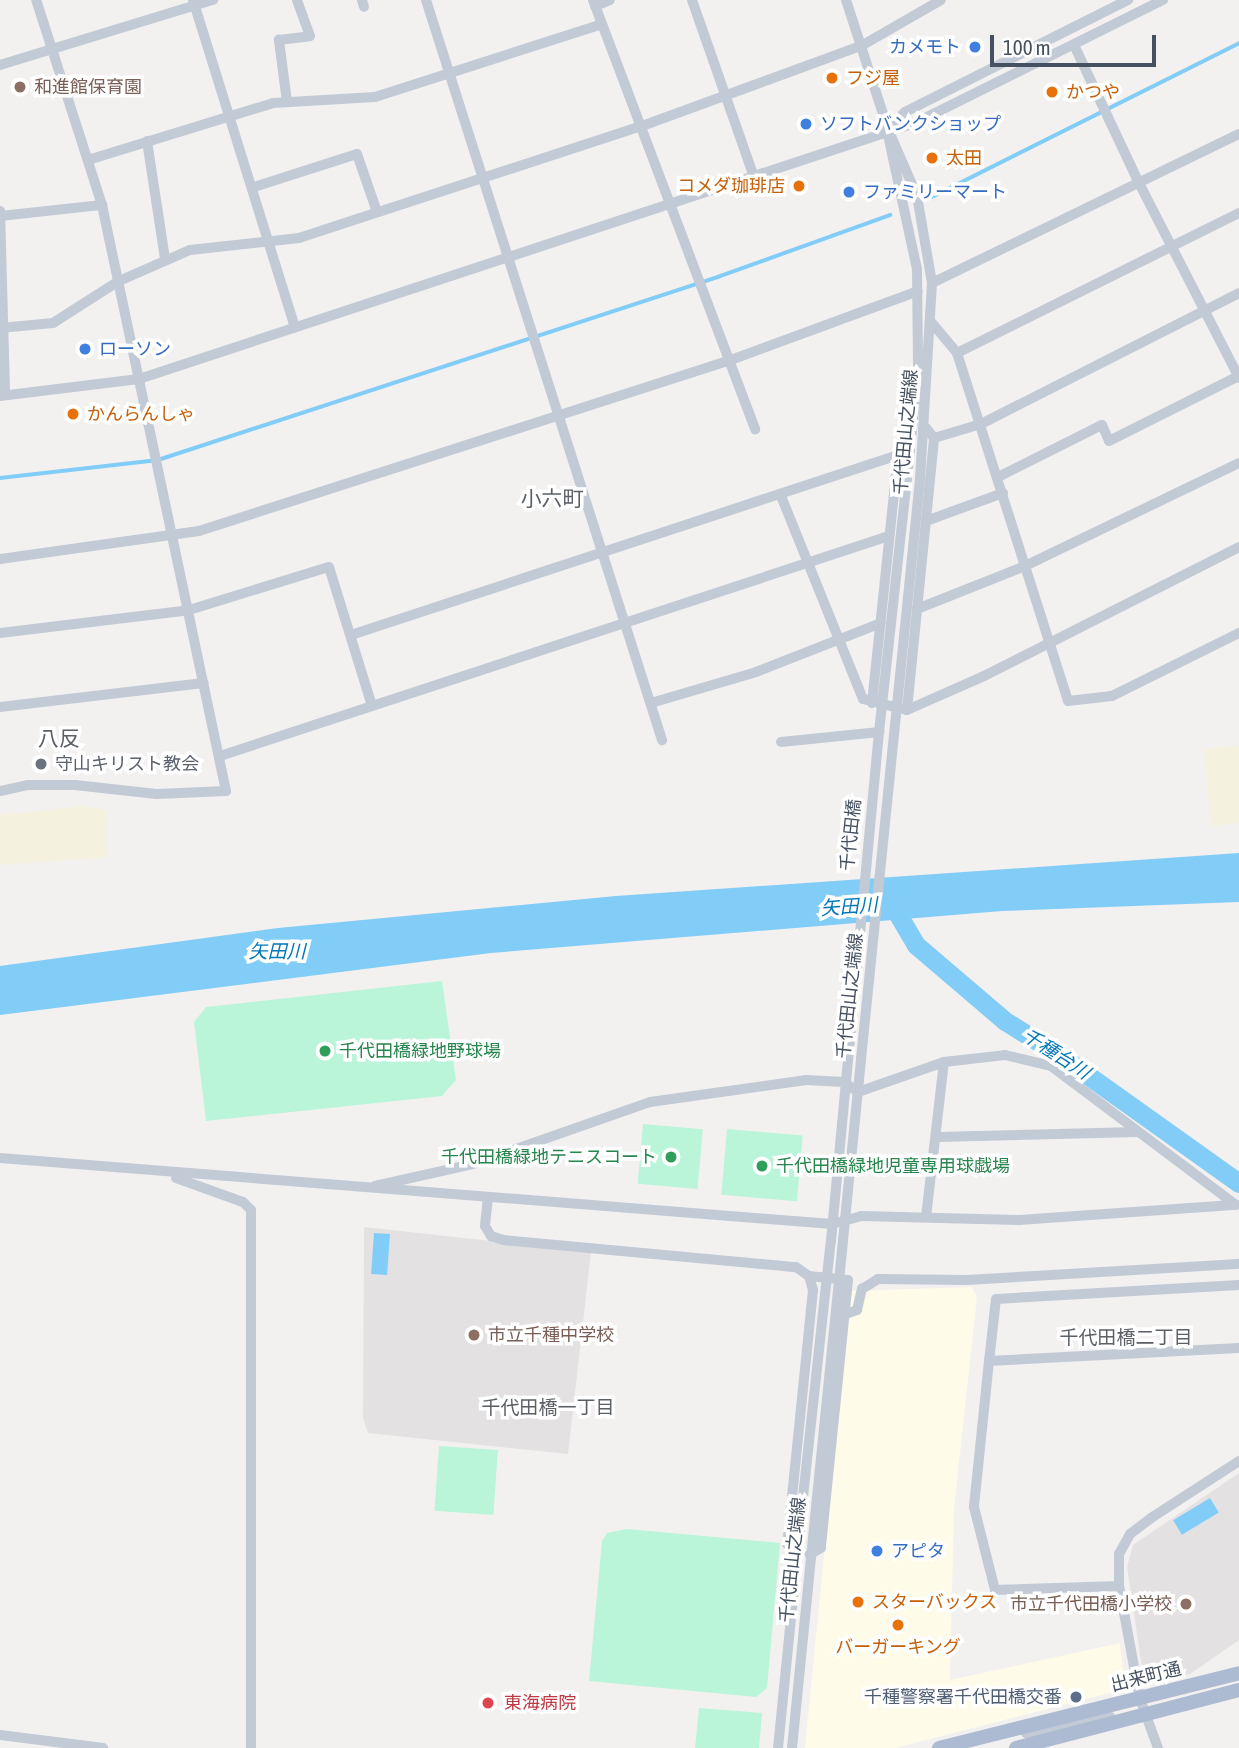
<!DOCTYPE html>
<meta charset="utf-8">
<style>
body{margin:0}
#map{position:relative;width:1239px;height:1748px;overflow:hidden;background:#f3f0f0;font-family:"Asap Condensed","Noto Sans JP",sans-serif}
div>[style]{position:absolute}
.commercial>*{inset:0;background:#fefbe8}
.education>*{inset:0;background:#e4e1e2}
.green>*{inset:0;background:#baf5d9;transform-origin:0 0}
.sand>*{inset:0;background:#f5f1df}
.water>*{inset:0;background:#82cdf7;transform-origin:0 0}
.stream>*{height:3.5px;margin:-1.75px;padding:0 1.75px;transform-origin:1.75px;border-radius:1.75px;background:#82cdf7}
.river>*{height:19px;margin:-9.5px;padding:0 9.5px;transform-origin:9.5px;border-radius:9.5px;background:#82cdf7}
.minor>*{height:10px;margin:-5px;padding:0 5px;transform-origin:5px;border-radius:5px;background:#c2cad6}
.major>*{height:14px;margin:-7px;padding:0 7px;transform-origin:7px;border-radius:7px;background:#acbad2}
.minor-bridge>*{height:10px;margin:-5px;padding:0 5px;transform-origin:5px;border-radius:5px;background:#c2cad6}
.dots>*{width:19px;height:19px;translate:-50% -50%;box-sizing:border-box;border:4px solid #fff;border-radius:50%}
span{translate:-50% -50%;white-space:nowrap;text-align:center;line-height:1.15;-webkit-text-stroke:7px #fff;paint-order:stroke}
.shop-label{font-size:18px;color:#366cbe}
.right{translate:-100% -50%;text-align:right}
.left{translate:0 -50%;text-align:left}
.food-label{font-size:18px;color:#c56008}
.education-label{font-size:18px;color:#785e54}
.street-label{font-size:18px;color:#455060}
.worship-label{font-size:18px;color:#5b616d}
.leisure-label{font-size:18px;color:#27864d}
.service-label{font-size:18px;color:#4e5e75}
.health-label{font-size:18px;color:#be3a42}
.water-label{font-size:19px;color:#0077b8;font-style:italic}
.neighbourhood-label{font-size:19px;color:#5b5f66}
.quarter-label{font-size:21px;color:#5b5f66}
.scale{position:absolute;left:990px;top:35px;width:166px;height:32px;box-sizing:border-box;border:4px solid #455060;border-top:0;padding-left:9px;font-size:21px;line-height:24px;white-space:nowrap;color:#455060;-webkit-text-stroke:5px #fff;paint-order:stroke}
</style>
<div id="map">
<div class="commercial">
<div style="clip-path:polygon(972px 1287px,977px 1297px,954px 1509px,950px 1680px,1120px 1643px,1125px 1689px,895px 1748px,805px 1748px,850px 1291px)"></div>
</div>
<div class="education">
<div style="clip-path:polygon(364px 1227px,591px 1252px,568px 1454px,368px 1433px,363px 1418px)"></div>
<div style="clip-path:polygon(1239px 1473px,1239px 1640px,1190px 1674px,1144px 1681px,1127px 1567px,1133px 1545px)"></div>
</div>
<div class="green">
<div style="clip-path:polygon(442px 981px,456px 1080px,442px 1096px,206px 1121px,194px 1022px,206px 1007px)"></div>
<div style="left:643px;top:1124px;width:60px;height:60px;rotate:5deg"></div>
<div style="left:727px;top:1129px;width:76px;height:66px;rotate:5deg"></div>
<div style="left:439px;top:1446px;width:59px;height:65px;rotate:4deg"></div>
<div style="clip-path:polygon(627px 1529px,780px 1543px,767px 1688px,756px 1697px,589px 1681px,602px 1541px,607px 1533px)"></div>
<div style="clip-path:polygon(699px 1708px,762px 1713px,759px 1748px,695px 1748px)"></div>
</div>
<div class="sand">
<div style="clip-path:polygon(1239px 746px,1239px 823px,1211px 826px,1204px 749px)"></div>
<div style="clip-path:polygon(84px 806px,106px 810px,107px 857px,0 865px,0 815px)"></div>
</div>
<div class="water">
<div style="clip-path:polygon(1239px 853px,1239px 902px,1002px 911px,491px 953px,0 1015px,0 966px,278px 928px,616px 896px)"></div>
<div style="left:374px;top:1233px;width:16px;height:41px;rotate:4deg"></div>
<div style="left:1210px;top:1498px;width:17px;height:43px;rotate:59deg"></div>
</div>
<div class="stream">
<div style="left:932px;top:197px;width:343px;rotate:-26.6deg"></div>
<div style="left:0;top:478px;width:159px;rotate:-6.5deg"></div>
<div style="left:158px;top:460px;width:589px;rotate:-18.1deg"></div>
<div style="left:718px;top:277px;width:183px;rotate:-19.8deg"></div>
</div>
<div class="river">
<div style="left:893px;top:906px;width:45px;rotate:59.5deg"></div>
<div style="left:916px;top:945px;width:117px;rotate:40.5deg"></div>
<div style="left:1005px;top:1021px;width:62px;rotate:31.9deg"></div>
<div style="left:1058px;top:1054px;width:222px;rotate:35.5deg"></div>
</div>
<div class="minor">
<div style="left:193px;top:0;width:343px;rotate:72.7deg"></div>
<div style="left:362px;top:0;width:7px;rotate:74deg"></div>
<div style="left:426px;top:0;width:777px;rotate:72.31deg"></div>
<div style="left:593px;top:0;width:459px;rotate:69.3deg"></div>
<div style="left:692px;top:0;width:184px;rotate:70.7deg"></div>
<div style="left:846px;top:0;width:136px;rotate:72deg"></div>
<div style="left:888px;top:129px;width:73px;rotate:66.6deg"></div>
<div style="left:917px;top:196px;width:88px;rotate:80.2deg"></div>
<div style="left:932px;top:283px;width:196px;rotate:93.5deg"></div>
<div style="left:595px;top:6px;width:16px;rotate:-22deg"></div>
<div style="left:1074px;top:45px;width:155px;rotate:64.8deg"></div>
<div style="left:1140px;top:185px;width:217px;rotate:62.8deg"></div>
<div style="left:0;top:65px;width:223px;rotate:-17deg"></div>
<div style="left:287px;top:102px;width:63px;rotate:-97.4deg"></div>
<div style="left:279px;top:40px;width:31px;rotate:-7deg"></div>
<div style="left:310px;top:36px;width:38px;rotate:-110deg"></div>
<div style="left:888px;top:129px;width:24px;rotate:-45deg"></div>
<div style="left:905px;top:112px;width:250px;rotate:-26.7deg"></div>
<div style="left:888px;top:135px;width:137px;rotate:77.8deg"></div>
<div style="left:917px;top:269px;width:104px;rotate:89.4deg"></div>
<div style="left:918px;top:373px;width:105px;rotate:96deg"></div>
<div style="left:147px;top:141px;width:118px;rotate:81.3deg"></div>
<div style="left:88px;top:160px;width:194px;rotate:-17.1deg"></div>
<div style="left:273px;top:103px;width:102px;rotate:-3.4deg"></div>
<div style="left:375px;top:97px;width:238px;rotate:-17.8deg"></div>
<div style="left:254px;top:187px;width:108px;rotate:-17.8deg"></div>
<div style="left:357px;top:154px;width:61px;rotate:71deg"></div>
<div style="left:0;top:211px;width:184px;rotate:88.4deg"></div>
<div style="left:0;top:216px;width:103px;rotate:-6.2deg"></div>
<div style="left:932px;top:283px;width:341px;rotate:-25.9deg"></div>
<div style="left:932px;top:323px;width:39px;rotate:50deg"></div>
<div style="left:957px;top:353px;width:365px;rotate:72.3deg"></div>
<div style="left:1068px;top:701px;width:44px;rotate:-6.5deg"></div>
<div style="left:1112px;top:696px;width:142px;rotate:-26.4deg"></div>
<div style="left:0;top:328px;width:53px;rotate:-5.4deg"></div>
<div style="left:53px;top:323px;width:78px;rotate:-32.5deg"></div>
<div style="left:119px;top:281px;width:77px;rotate:-23.6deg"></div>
<div style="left:190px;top:250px;width:110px;rotate:-6.3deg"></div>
<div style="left:299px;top:238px;width:361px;rotate:-18.1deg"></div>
<div style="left:642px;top:126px;width:233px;rotate:-20.1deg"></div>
<div style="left:861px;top:46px;width:92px;rotate:-29.9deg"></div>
<div style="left:957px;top:353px;width:315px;rotate:-26.4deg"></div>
<div style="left:0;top:396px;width:140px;rotate:-7deg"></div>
<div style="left:139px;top:379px;width:817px;rotate:-18.26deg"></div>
<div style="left:915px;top:123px;width:277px;rotate:-26.4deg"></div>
<div style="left:926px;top:428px;width:13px;rotate:51deg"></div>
<div style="left:934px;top:438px;width:49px;rotate:-16.6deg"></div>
<div style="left:981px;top:424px;width:289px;rotate:-26.9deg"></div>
<div style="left:998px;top:477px;width:116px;rotate:-26.6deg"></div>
<div style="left:1102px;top:425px;width:17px;rotate:66deg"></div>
<div style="left:1109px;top:441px;width:145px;rotate:-26.6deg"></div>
<div style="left:781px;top:496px;width:219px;rotate:68deg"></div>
<div style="left:863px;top:699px;width:45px;rotate:14deg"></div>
<div style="left:907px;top:710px;width:84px;rotate:-23.8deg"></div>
<div style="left:984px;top:676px;width:286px;rotate:-26.8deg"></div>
<div style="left:926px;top:521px;width:82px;rotate:-20deg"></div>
<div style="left:0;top:559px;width:201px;rotate:-8deg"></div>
<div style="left:199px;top:531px;width:556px;rotate:-17.82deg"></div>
<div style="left:728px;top:361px;width:202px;rotate:-20.2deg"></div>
<div style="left:917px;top:609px;width:116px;rotate:-21.7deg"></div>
<div style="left:1025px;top:566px;width:237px;rotate:-25.7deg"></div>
<div style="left:0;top:633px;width:190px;rotate:-6.9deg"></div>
<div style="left:189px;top:610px;width:146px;rotate:-17.1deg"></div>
<div style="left:329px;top:567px;width:145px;rotate:72.8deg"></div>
<div style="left:351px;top:635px;width:576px;rotate:-18.21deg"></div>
<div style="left:651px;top:703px;width:109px;rotate:-16.4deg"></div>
<div style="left:756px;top:672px;width:134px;rotate:-21.4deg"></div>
<div style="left:872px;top:703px;width:249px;rotate:-84deg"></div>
<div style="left:898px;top:455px;width:6px;rotate:-18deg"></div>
<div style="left:0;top:707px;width:205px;rotate:-6.7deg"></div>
<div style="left:907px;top:710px;width:273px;rotate:-84.3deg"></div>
<div style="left:781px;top:742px;width:99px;rotate:-5.8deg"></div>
<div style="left:879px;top:732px;width:511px;rotate:95.39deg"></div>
<div style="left:220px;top:756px;width:704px;rotate:-18.2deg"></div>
<div style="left:0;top:791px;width:29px;rotate:-12deg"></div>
<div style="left:28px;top:785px;width:47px"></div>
<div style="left:75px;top:785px;width:82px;rotate:6.3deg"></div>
<div style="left:157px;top:794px;width:69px;rotate:-2.5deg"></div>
<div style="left:226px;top:791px;width:599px;rotate:-101.95deg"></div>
<div style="left:102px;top:205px;width:215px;rotate:-107.8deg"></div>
<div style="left:937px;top:1137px;width:201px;rotate:-1.4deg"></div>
<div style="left:0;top:1158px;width:835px;rotate:4.54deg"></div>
<div style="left:832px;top:1224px;width:30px;rotate:-15deg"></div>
<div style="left:861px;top:1216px;width:158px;rotate:1.5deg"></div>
<div style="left:1019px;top:1220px;width:218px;rotate:-4deg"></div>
<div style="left:176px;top:1178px;width:71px;rotate:19.7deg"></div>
<div style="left:243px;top:1202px;width:11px;rotate:45deg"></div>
<div style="left:251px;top:1210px;width:538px;rotate:90deg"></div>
<div style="left:375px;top:1186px;width:100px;rotate:-12.7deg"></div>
<div style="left:473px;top:1164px;width:188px;rotate:-19.3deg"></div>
<div style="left:650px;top:1102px;width:158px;rotate:-8deg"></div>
<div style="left:806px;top:1080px;width:38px;rotate:3deg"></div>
<div style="left:844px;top:1082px;width:17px;rotate:36deg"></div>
<div style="left:858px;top:1092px;width:91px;rotate:-19.2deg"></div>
<div style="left:944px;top:1062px;width:61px;rotate:-6.5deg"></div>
<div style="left:1005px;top:1055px;width:47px;rotate:13.4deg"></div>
<div style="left:1051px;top:1066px;width:231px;rotate:36.9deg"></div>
<div style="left:488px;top:1197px;width:29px;rotate:96deg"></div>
<div style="left:485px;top:1226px;width:12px;rotate:59deg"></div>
<div style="left:491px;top:1236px;width:13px;rotate:18deg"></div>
<div style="left:503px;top:1240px;width:294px;rotate:5.3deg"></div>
<div style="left:796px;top:1267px;width:16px;rotate:35deg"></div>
<div style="left:809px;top:1276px;width:15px;rotate:74deg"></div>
<div style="left:813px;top:1290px;width:255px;rotate:95.8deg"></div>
<div style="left:787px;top:1544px;width:13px;rotate:42deg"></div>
<div style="left:926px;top:1217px;width:156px;rotate:-83.4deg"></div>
<div style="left:843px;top:1240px;width:182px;rotate:-84.3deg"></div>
<div style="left:809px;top:1276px;width:39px;rotate:6deg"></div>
<div style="left:848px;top:1280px;width:269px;rotate:95.8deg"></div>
<div style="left:821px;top:1548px;width:13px;rotate:151deg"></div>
<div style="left:1239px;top:1285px;width:243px;rotate:176.7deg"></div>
<div style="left:996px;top:1299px;width:62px;rotate:96.4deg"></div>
<div style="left:989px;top:1361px;width:250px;rotate:-3deg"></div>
<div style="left:846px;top:1314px;width:12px;rotate:-20deg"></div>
<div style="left:857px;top:1310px;width:22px;rotate:-77deg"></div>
<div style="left:862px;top:1289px;width:19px;rotate:-32deg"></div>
<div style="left:878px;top:1279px;width:89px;rotate:0.6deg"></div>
<div style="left:967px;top:1280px;width:272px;rotate:-3.4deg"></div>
<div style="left:989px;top:1361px;width:147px;rotate:95.9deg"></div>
<div style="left:974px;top:1507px;width:86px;rotate:75.8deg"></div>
<div style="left:995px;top:1590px;width:124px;rotate:-1.8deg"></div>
<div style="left:1026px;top:1733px;width:86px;rotate:-10.8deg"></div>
<div style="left:0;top:1735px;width:104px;rotate:7.2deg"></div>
<div style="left:778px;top:1748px;width:243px;rotate:-84.3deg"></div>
<div style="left:792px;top:1748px;width:242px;rotate:-84.3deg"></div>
<div style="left:1158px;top:1748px;width:52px;rotate:-110.2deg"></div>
<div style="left:1140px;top:1699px;width:115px;rotate:-100.5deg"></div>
<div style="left:1119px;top:1586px;width:32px;rotate:-90deg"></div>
<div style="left:1119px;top:1554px;width:23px;rotate:-61deg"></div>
<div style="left:1130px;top:1534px;width:26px;rotate:-37deg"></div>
<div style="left:1151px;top:1518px;width:105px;rotate:-32.9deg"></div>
</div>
<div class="major">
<div style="left:939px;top:1748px;width:309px;rotate:-14deg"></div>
<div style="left:1016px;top:1748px;width:230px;rotate:-14.6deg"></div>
</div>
<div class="minor-bridge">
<div style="left:879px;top:732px;width:257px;rotate:-83.7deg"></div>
<div style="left:861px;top:1059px;width:583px;rotate:-84.19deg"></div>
<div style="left:802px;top:1506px;width:267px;rotate:-83.8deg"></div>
<div style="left:816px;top:1507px;width:268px;rotate:-84.2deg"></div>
</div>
<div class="dots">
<div style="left:975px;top:47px;background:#3f7fe0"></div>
<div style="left:832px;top:78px;background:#e8710a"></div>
<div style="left:20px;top:87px;background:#8d6e63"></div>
<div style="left:1052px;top:92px;background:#e8710a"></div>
<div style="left:806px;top:124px;background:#3f7fe0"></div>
<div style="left:932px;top:158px;background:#e8710a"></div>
<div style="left:799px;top:186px;background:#e8710a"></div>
<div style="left:849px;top:192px;background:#3f7fe0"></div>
<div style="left:85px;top:349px;background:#3f7fe0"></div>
<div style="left:73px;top:414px;background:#e8710a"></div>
<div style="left:41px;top:764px;background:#6b7280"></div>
<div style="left:325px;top:1051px;background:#2e9e5b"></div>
<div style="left:671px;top:1157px;background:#2e9e5b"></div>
<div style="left:762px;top:1166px;background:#2e9e5b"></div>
<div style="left:474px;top:1335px;background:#8d6e63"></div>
<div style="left:877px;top:1551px;background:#3f7fe0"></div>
<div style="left:858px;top:1602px;background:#e8710a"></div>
<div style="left:1186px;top:1604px;background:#8d6e63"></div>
<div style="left:898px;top:1625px;background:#e8710a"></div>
<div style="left:1076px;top:1697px;background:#5c6f8a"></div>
<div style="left:488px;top:1703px;background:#e0444e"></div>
</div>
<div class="shop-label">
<span class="right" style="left:961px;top:47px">カメモト</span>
<span class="left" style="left:820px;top:124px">ソフトバンクショップ</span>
<span class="left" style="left:863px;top:192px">ファミリーマート</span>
<span class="left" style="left:99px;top:349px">ローソン</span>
<span class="left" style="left:891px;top:1551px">アピタ</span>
</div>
<div class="food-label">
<span class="left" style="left:846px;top:78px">フジ屋</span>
<span class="left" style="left:1066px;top:92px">かつや</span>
<span class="left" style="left:946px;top:158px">太田</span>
<span class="right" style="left:785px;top:186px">コメダ珈琲店</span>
<span class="left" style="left:87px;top:414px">かんらんしゃ</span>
<span class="left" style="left:872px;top:1602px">スターバックス</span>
<span style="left:898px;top:1647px">バーガーキング</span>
</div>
<div class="education-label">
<span class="left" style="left:34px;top:87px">和進館保育園</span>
<span class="left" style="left:488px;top:1335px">市立千種中学校</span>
<span class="right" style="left:1172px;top:1604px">市立千代田橋小学校</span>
</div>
<div class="street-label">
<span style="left:906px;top:432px;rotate:-85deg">千代田山之端線</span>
<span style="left:851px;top:835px;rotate:-84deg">千代田橋</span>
<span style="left:850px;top:996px;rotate:-84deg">千代田山之端線</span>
<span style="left:793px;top:1560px;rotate:-84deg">千代田山之端線</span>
<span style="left:1146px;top:1677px;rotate:-14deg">出来町通</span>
</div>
<div class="worship-label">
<span class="left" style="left:55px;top:764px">守山キリスト教会</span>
</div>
<div class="leisure-label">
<span class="left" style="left:339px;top:1051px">千代田橋緑地野球場</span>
<span class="right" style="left:657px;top:1157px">千代田橋緑地テニスコート</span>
<span class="left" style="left:776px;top:1166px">千代田橋緑地児童専用球戯場</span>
</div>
<div class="service-label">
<span class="right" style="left:1062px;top:1697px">千種警察署千代田橋交番</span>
</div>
<div class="health-label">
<span class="left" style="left:504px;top:1703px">東海病院</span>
</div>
<div class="water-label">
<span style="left:849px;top:907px;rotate:-4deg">矢田川</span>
<span style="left:277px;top:952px">矢田川</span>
<span style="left:1056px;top:1054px;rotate:33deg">千種台川</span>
</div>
<div class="neighbourhood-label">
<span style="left:1126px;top:1338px">千代田橋二丁目</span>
<span style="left:548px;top:1408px">千代田橋一丁目</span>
</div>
<div class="quarter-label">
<span style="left:552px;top:498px">小六町</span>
<span style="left:59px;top:738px">八反</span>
</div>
<div class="scale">100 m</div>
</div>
